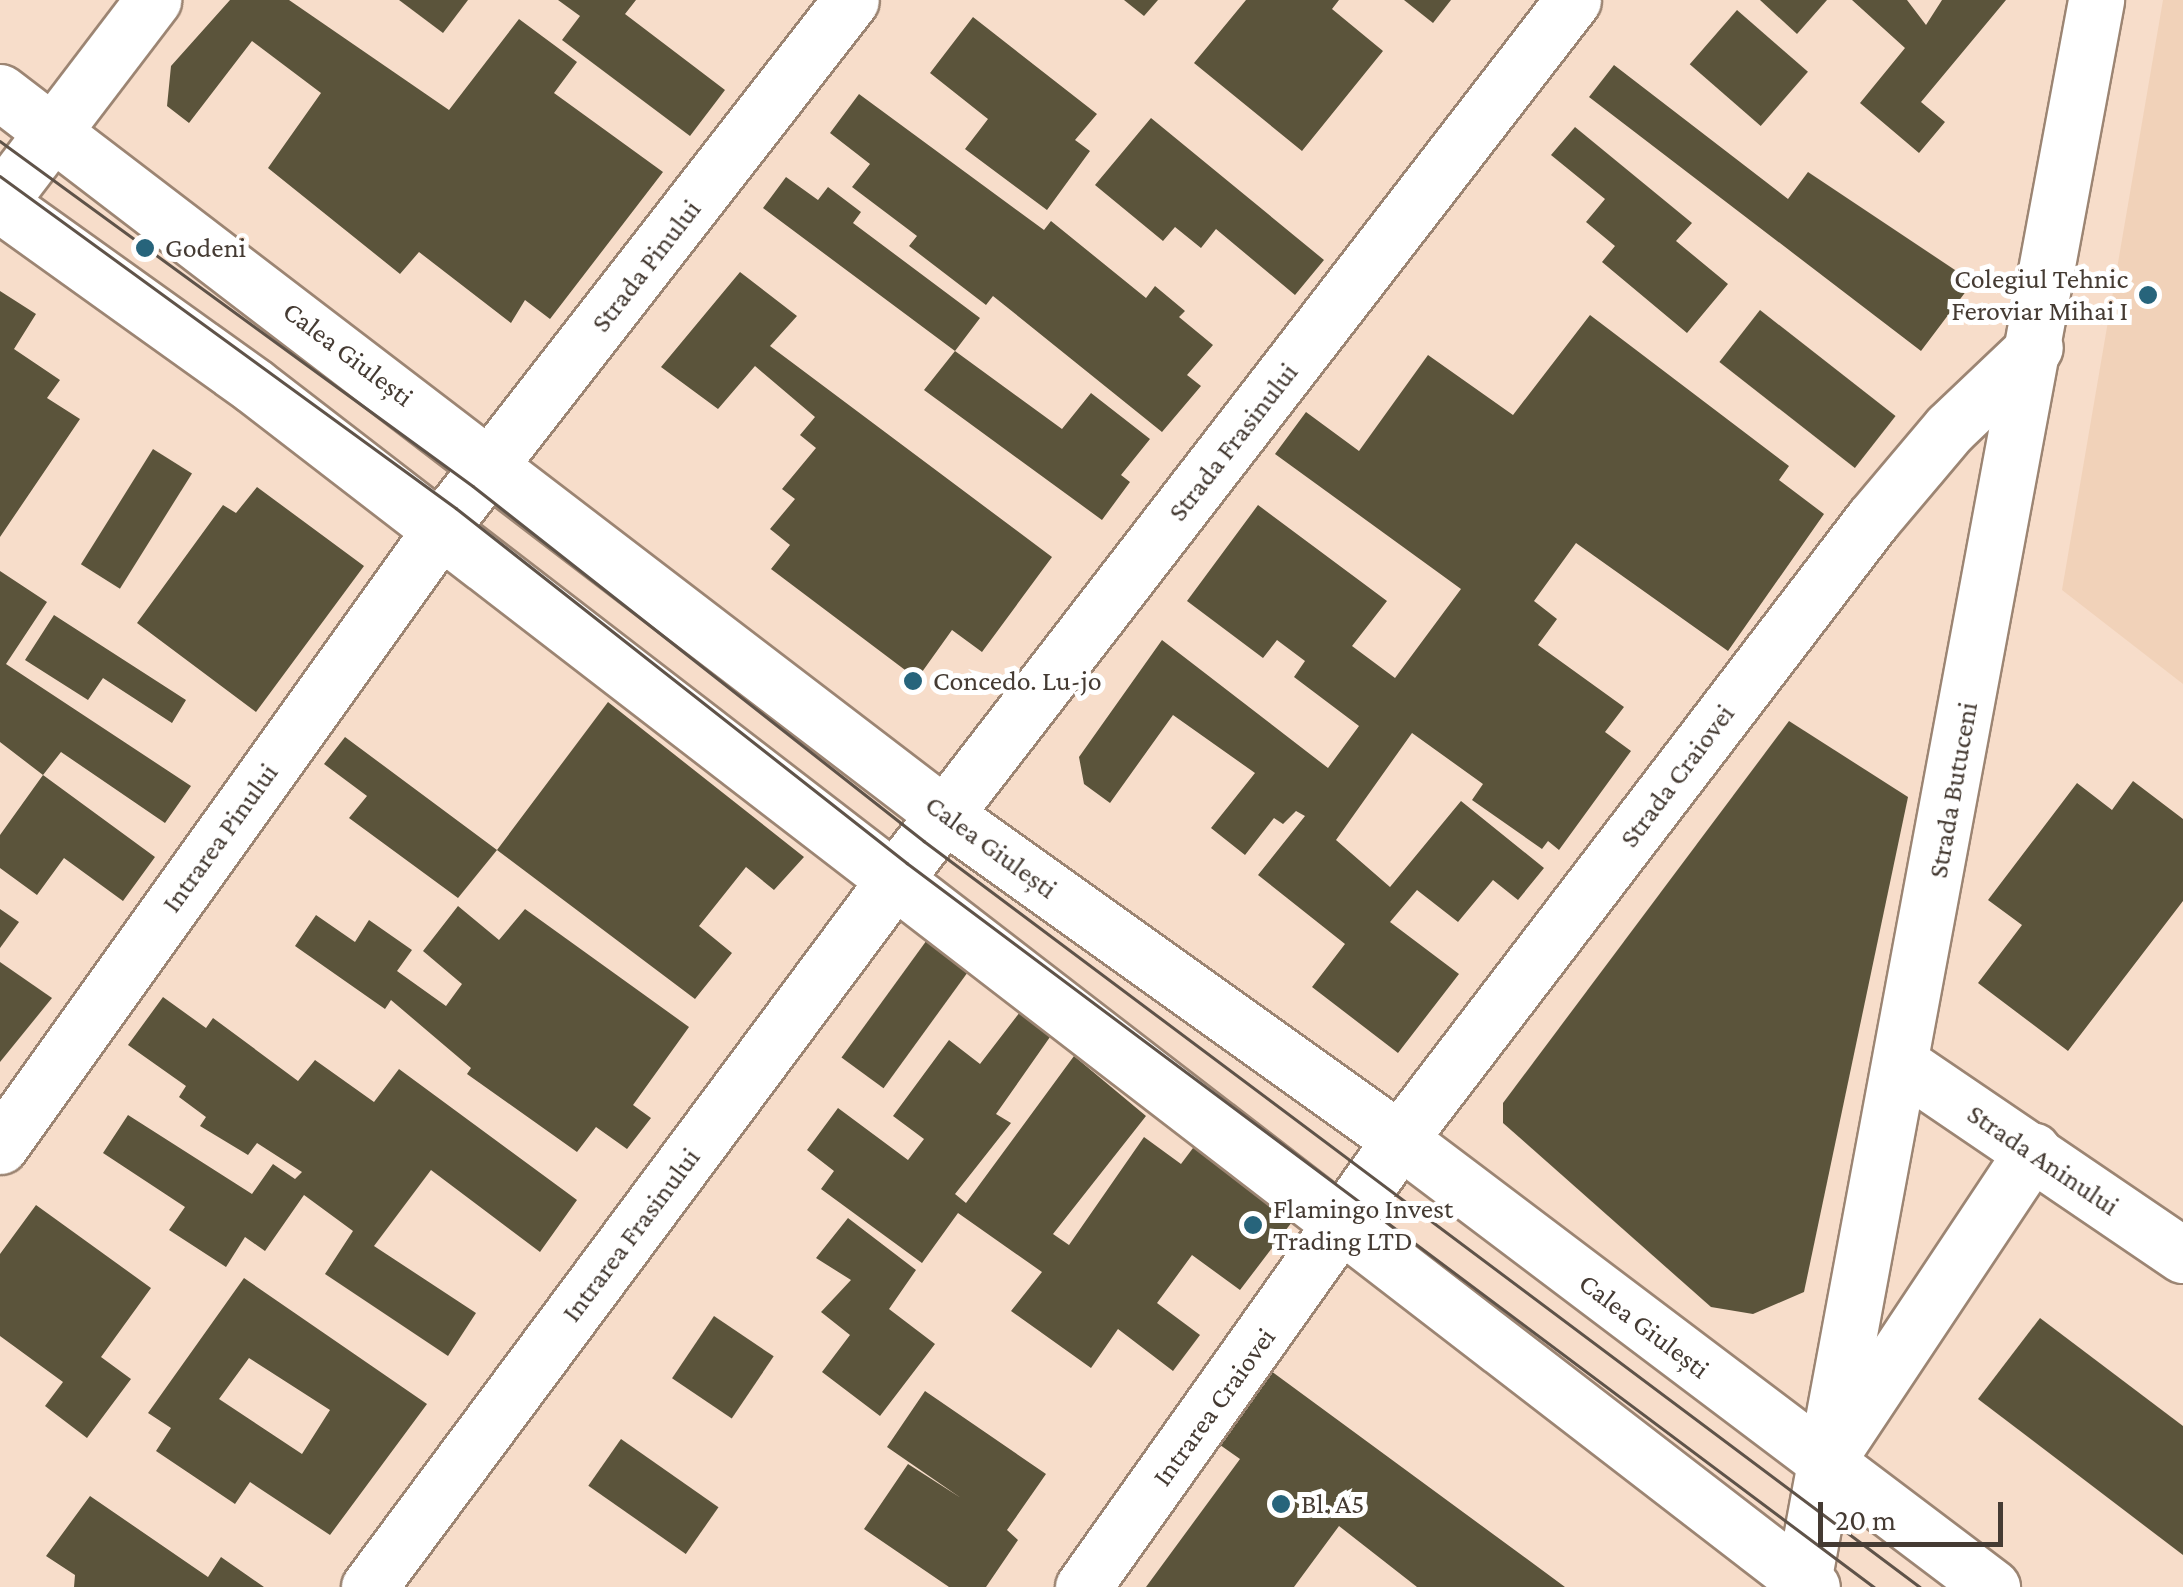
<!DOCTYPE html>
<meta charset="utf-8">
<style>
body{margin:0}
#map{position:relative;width:2183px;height:1587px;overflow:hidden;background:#f7ddca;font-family:"Crimson Pro",serif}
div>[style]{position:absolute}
.built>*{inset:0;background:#f1d2b9}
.building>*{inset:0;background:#5b543b;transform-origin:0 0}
.roads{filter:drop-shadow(2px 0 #9c8573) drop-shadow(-2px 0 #9c8573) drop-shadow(0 2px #9c8573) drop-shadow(0 -2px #9c8573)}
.minor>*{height:55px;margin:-27.5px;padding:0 27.5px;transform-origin:27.5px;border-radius:27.5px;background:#fff}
.tertiary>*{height:55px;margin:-27.5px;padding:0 27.5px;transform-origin:27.5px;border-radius:27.5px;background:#fff}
.secondary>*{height:55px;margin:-27.5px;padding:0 27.5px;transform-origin:27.5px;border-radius:27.5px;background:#fff}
.tram>*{height:2.5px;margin:-1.25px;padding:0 1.25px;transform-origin:1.25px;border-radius:1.25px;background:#5f5349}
.dots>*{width:28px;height:28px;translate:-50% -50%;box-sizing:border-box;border:5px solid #fff;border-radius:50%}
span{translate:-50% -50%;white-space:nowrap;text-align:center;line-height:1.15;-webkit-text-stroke:10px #fff;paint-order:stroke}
.poi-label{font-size:28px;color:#453b33}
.left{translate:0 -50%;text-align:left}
.right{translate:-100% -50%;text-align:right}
.street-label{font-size:28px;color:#453b33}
.scale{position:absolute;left:1818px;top:1502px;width:185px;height:45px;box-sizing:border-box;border:5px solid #453b33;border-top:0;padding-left:12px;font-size:30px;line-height:35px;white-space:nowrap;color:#453b33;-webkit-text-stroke:8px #fff;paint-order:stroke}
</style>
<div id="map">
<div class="built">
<div style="clip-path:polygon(2163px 0,2183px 0,2183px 684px,2062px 590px)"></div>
</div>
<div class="building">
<div style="clip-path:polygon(230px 0,289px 0,449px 110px,519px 19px,577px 62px,554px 93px,663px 172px,550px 319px,525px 300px,511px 323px,419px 252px,400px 274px,268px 168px,321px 93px,252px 41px,189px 123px,167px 106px,171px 66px)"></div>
<div style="clip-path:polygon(399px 0,468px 0,443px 33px)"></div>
<div style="clip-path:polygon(558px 0,636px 0,625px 14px,725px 90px,690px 136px,562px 40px,580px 16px)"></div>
<div style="clip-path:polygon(1124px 0,1158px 0,1144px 16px)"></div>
<div style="clip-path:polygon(1246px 0,1339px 0,1332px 9px,1383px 51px,1302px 151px,1194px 63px)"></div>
<div style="clip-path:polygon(1404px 0,1451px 0,1433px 23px)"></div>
<div style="clip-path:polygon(1760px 0,1827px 0,1797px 34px)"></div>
<div style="clip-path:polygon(1852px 0,1907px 0,1926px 25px,1942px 0,2006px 0,1921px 102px,1945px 122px,1919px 153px,1860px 103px,1905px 48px)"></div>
<div style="left:1737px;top:10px;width:94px;height:72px;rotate:41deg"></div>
<div style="clip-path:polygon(973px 17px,1097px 114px,1075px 140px,1090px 151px,1047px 210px,965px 149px,988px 119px,930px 73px)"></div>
<div style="clip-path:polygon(1614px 65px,1788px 199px,1808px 172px,1973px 282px,1921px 351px,1589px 97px)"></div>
<div style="clip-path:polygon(859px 94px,1044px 230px,1051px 221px,1146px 298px,1155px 286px,1185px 311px,1179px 317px,1213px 345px,1187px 375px,1201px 386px,1162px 432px,993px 296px,986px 305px,909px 246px,917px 236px,852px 187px,870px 164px,830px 133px)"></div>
<div style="clip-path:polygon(1151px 118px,1324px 260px,1295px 295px,1216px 229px,1201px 248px,1175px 227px,1163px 241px,1095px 185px)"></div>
<div style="clip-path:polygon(1575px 127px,1692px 223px,1676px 241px,1728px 284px,1687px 333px,1602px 262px,1615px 246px,1586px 222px,1605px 199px,1551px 155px)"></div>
<div style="clip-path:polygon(786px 177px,818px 200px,828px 187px,861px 212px,853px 223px,980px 318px,955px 351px,763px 208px)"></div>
<div style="clip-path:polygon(740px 272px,797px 316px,770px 346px,1052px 557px,982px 652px,952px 630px,917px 679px,771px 569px,790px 545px,770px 529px,795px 499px,782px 489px,816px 448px,800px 435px,815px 417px,755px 366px,718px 409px,661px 367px)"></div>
<div style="clip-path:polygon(0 291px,36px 314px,14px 349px,60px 380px,47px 398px,80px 419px,0 537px)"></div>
<div style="left:1760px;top:310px;width:172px;height:66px;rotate:38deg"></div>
<div style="clip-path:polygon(1590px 315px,1789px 466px,1779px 480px,1824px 514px,1728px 651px,1576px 543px,1534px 601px,1557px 619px,1538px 645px,1624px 707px,1605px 732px,1631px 751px,1559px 850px,1548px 841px,1542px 849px,1472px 800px,1483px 784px,1412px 733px,1336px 840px,1390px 887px,1461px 801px,1544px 868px,1518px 900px,1493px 880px,1458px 922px,1417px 890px,1390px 922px,1459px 974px,1398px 1053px,1312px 987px,1345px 944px,1258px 875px,1305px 816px,1296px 811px,1283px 824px,1274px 818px,1245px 855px,1211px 828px,1255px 773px,1173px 715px,1110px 803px,1084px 784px,1079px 757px,1162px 640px,1328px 768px,1359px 726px,1294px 677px,1305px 661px,1277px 640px,1263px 658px,1187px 601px,1258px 505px,1387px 601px,1352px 646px,1395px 678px,1461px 589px,1275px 454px,1306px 412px,1359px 451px,1428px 355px,1513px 415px)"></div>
<div style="clip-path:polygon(955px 351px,1062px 429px,1091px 393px,1150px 439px,1121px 475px,1130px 482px,1102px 520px,924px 390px)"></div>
<div style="left:153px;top:449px;width:46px;height:136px;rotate:32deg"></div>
<div style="clip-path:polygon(257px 487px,364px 566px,256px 712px,137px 623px,223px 505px,236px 513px)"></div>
<div style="clip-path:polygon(0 571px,47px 602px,6px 664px,191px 786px,165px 823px,61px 752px,43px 775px,0 742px)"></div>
<div style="clip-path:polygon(54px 615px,186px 700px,172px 723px,103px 678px,88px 700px,25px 660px)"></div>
<div style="clip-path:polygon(608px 702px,804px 857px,774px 890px,746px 867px,699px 926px,732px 953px,695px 999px,497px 850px)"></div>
<div style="clip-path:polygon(1789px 721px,1908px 797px,1804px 1292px,1753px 1314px,1711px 1307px,1503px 1123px,1503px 1103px)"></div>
<div style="clip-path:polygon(345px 737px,497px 850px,458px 898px,349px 818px,367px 796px,324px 764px)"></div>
<div style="clip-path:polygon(43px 775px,155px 857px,123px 901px,64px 858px,37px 895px,0 868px,0 835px)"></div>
<div style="clip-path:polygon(2133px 781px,2183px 819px,2183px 901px,2068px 1051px,1978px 983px,2022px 925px,1988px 900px,2077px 783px,2112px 810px)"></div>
<div style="clip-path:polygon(458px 906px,499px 940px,525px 909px,689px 1027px,633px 1105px,651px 1118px,627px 1149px,596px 1127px,577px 1152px,467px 1074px,471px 1068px,391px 1000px,385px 1009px,295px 946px,316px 915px,355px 942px,369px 920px,412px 950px,397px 971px,446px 1006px,462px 984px,423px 951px)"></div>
<div style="clip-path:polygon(0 909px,19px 922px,0 948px)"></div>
<div style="left:932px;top:933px;width:52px;height:154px;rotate:36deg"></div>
<div style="clip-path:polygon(0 962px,52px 998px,0 1062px)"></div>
<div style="clip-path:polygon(163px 997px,206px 1028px,213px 1018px,298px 1081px,315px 1060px,374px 1102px,399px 1069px,577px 1200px,540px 1252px,431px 1170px,374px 1246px,476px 1313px,448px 1356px,325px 1274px,353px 1231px,304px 1195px,265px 1251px,245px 1237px,226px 1267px,169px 1230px,185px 1207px,103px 1153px,128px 1115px,252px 1194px,273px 1164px,295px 1179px,302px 1172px,257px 1143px,248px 1155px,200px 1126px,206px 1117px,179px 1097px,186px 1086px,128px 1045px)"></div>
<div style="clip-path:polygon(1020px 1012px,1050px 1037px,996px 1114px,1011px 1123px,955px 1194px,966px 1203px,1074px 1056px,1146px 1116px,1053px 1234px,1069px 1245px,1144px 1137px,1181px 1164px,1196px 1144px,1295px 1218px,1240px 1290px,1192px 1255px,1157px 1303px,1200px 1335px,1173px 1371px,1118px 1329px,1091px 1368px,1011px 1311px,1042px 1272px,958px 1213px,922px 1263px,821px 1189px,834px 1171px,807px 1150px,838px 1108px,908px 1160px,924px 1139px,893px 1116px,949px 1040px,980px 1064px)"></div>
<div style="clip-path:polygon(36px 1205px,151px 1288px,101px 1357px,131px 1379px,87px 1438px,45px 1406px,63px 1382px,0 1336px,0 1254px)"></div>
<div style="clip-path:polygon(848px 1218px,916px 1270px,889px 1309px,935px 1344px,880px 1416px,822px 1372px,850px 1335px,821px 1312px,851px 1280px,816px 1258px)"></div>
<div style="clip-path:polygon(evenodd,244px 1278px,427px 1404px,330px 1535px,250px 1482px,235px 1504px,156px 1451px,171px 1428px,148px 1413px,244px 1278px,249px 1358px,330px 1410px,302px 1454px,219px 1399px,249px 1358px)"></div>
<div style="left:714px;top:1316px;width:72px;height:75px;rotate:34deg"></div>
<div style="clip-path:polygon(2040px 1318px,2183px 1426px,2183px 1555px,1978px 1399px)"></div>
<div style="clip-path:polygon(1267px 1368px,1565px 1587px,1417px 1587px,1339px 1526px,1294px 1587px,1146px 1587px,1240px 1459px,1213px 1440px)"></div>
<div style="clip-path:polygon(925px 1391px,1046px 1474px,1007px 1530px,1018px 1540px,986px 1587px,949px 1587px,864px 1529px,908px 1464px,961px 1498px,887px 1447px)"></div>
<div style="left:621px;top:1439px;width:119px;height:57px;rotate:35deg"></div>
<div style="clip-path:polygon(90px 1496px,208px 1577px,221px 1557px,264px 1587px,74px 1587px,75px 1575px,46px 1556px)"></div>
</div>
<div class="roads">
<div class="minor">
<div style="left:0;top:201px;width:253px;rotate:-52.7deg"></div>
<div style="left:1903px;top:1065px;width:338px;rotate:34.2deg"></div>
<div style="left:0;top:1146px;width:784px;rotate:-54.45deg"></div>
<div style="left:456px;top:508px;width:643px;rotate:-52.13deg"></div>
<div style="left:1826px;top:1462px;width:374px;rotate:-56.4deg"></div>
<div style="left:369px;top:1587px;width:902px;rotate:-53.38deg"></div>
<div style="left:907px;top:863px;width:1090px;rotate:-52.34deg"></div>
<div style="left:1083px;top:1587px;width:577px;rotate:-54.66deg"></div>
<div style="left:1417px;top:1116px;width:751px;rotate:-52.63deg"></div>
<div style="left:1873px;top:519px;width:119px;rotate:-49.8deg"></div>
<div style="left:1950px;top:428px;width:117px;rotate:-43.6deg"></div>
</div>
<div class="tertiary">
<div style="left:1802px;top:1587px;width:1614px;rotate:-79.5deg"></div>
</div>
<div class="secondary">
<div style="left:0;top:92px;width:1190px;rotate:37.42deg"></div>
<div style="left:945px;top:815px;width:559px;rotate:35.54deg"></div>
<div style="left:1400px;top:1140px;width:742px;rotate:37.06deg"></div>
<div style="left:0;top:204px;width:312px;rotate:35.6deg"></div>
<div style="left:254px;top:386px;width:1967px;rotate:37.63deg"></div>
</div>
</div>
<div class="tram">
<div style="left:0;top:141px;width:585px;rotate:36.11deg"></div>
<div style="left:473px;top:486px;width:574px;rotate:38.21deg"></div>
<div style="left:924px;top:841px;width:1244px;rotate:36.83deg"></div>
<div style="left:0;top:176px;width:564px;rotate:36.06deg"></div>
<div style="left:456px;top:508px;width:574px;rotate:38.21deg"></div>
<div style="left:907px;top:863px;width:1208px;rotate:36.82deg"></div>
</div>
<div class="dots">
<div style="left:145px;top:248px;background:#27647b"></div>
<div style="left:2148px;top:295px;background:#27647b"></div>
<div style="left:913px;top:681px;background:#27647b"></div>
<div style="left:1253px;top:1225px;background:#27647b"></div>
<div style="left:1281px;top:1504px;background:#27647b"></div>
</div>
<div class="poi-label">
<span class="left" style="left:165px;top:248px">Godeni</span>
<span class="right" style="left:2128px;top:295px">Colegiul Tehnic<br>Feroviar Mihai I</span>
<span class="left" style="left:933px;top:681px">Concedo. Lu-jo</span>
<span class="left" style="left:1273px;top:1225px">Flamingo Invest<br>Trading LTD</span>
<span class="left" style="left:1301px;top:1504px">Bl. A5</span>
</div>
<div class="street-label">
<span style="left:646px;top:266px;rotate:-52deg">Strada Pinului</span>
<span style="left:348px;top:354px;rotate:37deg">Calea Giulești</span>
<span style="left:1233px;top:442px;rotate:-52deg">Strada Frasinului</span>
<span style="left:1677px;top:776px;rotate:-53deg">Strada Craiovei</span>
<span style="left:1953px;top:790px;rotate:-80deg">Strada Butuceni</span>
<span style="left:220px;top:838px;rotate:-54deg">Intrarea Pinului</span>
<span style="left:991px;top:847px;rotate:36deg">Calea Giulești</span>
<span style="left:2043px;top:1160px;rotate:34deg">Strada Aninului</span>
<span style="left:631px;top:1235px;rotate:-53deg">Intrarea Frasinului</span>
<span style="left:1644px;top:1326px;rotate:37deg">Calea Giulești</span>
<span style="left:1214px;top:1407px;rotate:-54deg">Intrarea Craiovei</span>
</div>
<div class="scale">20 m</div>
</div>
